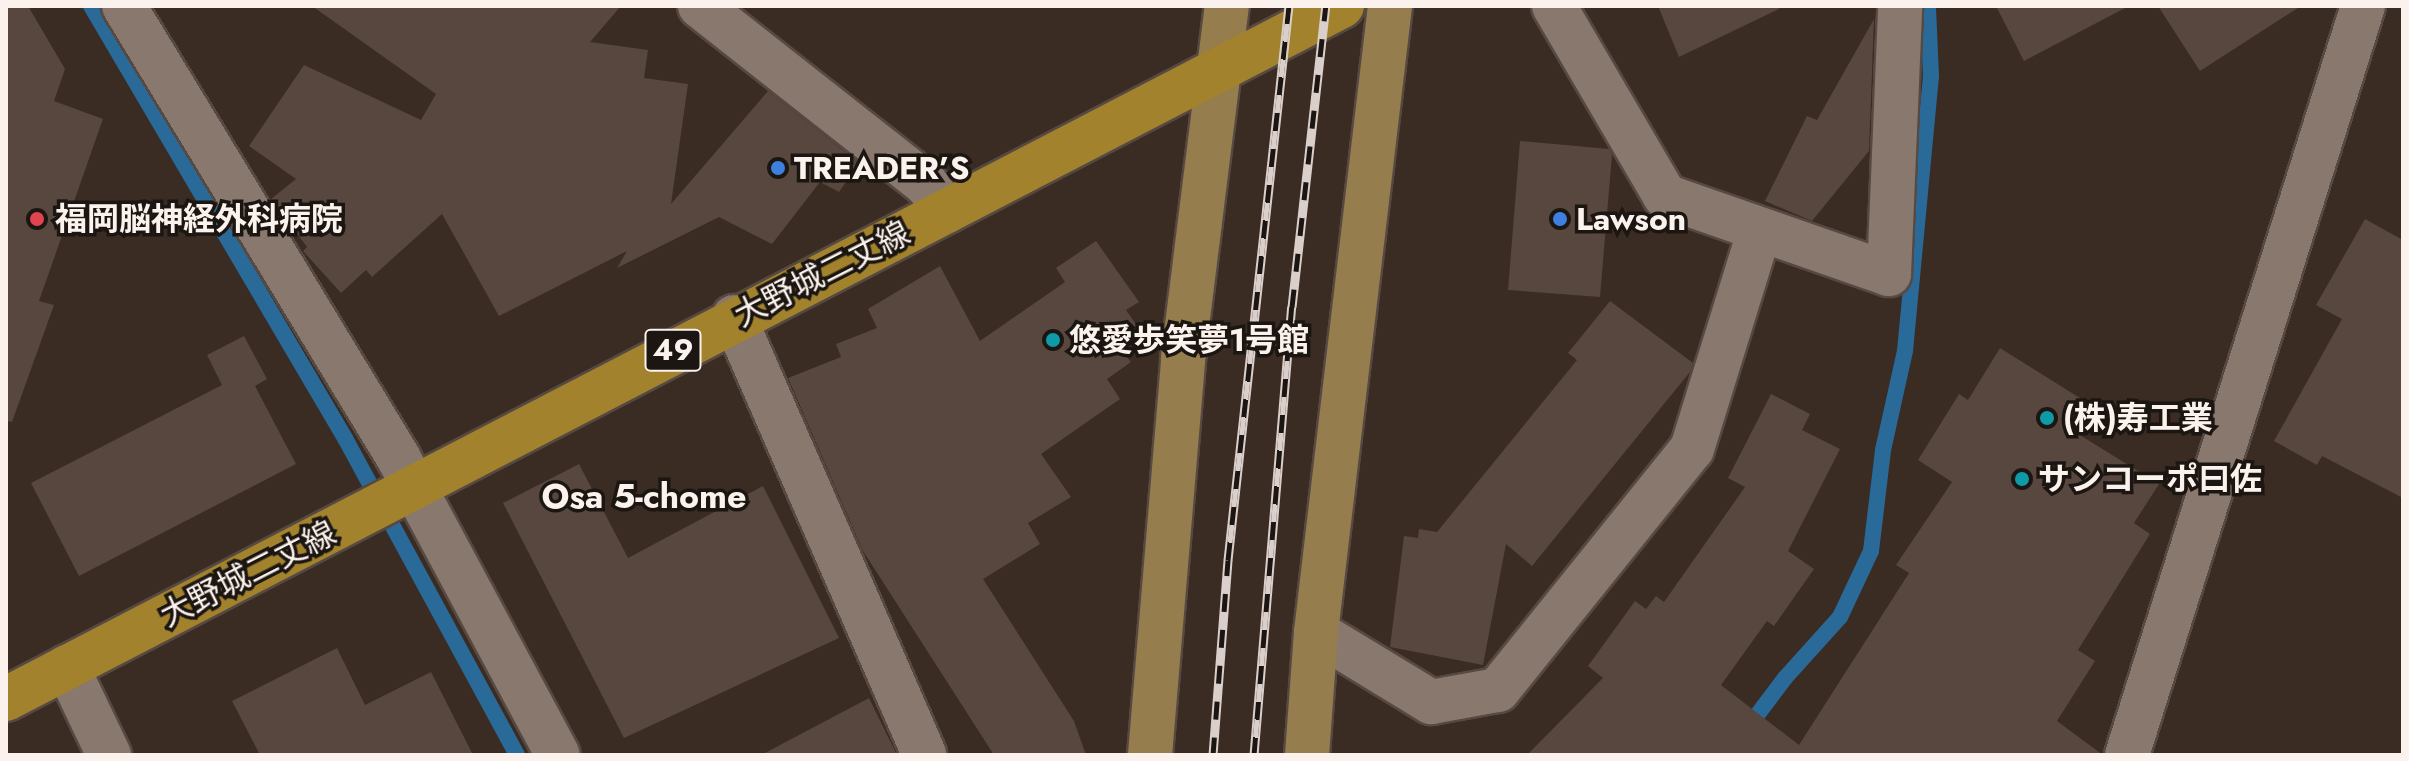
<!DOCTYPE html>
<meta charset="utf-8">
<style>
body{margin:0}
#map{position:relative;width:2409px;height:761px;overflow:hidden;background:#3a2b23;font-family:Jost,"Noto Sans JP",sans-serif}
div>[style]{position:absolute}
.stream>*{height:16px;margin:-8px;padding:0 8px;transform-origin:8px;border-radius:8px;background:#2a6a98}
.building>*{inset:0;background:#57473e}
.roads{filter:drop-shadow(2px 0 #564942) drop-shadow(-2px 0 #564942) drop-shadow(0 2px #564942) drop-shadow(0 -2px #564942)}
.street>*{height:44px;margin:-22px;padding:0 22px;transform-origin:22px;border-radius:22px;background:#89786e}
.secondary>*{height:44px;margin:-22px;padding:0 22px;transform-origin:22px;border-radius:22px;background:#967d4d}
.primary>*{height:44px;margin:-22px;padding:0 22px;transform-origin:22px;border-radius:22px;background:#a2822c}
.rail>*{height:9px;margin-top:-4.5px;transform-origin:0;background:repeating-linear-gradient(90deg,#1c1612 0 18px,#dacfca 0 36px);box-sizing:border-box;border-block:2px solid #dacfca}
.dots>*{width:22px;height:22px;translate:-50% -50%;box-sizing:border-box;border:4px solid #1c1612;border-radius:50%}
span{translate:-50% -50%;white-space:nowrap;text-align:center;line-height:1.15;-webkit-text-stroke:7px #1c1612;paint-order:stroke}
.shield-label span{padding:2px 6px;background:#1c1612;border:2px solid;border-radius:6px;-webkit-text-stroke-width:0}
.shield-label{font-size:30px;color:#fcf2ed;font-weight:700}
.poi-label{font-size:32px;color:#fcf2ed;font-weight:700}
.left{translate:0 -50%;text-align:left}
.street-label{font-size:32px;color:#fcf2ed}
.neighbourhood-label{font-size:34px;color:#fcf2ed;font-weight:700}
.frame{position:absolute;inset:0;border:8px solid #fcf2ed;pointer-events:none}
</style>
<div id="map">
<div class="stream">
<div style="left:91px;top:6px;width:503px;rotate:59.56deg"></div>
<div style="left:346px;top:440px;width:358px;rotate:61.5deg"></div>
<div style="left:1727px;top:755px;width:96px;rotate:-53deg"></div>
<div style="left:1785px;top:678px;width:82px;rotate:-48deg"></div>
<div style="left:1840px;top:617px;width:73px;rotate:-64.8deg"></div>
<div style="left:1871px;top:551px;width:102px;rotate:-83.2deg"></div>
<div style="left:1883px;top:450px;width:101px;rotate:-77.5deg"></div>
<div style="left:1905px;top:351px;width:276px;rotate:-84.6deg"></div>
<div style="left:1931px;top:76px;width:70px;rotate:-92.5deg"></div>
</div>
<div class="building">
<div style="clip-path:polygon(6px 6px,28px 6px,65px 69px,54px 101px,103px 119px,39px 301px,54px 305px,12px 422px,6px 421px)"></div>
<div style="clip-path:polygon(312px 6px,621px 6px,590px 42px,648px 50px,644px 78px,688px 84px,671px 204px,768px 91px,859px 163px,839px 192px,820px 182px,772px 244px,719px 217px,617px 268px,627px 251px,499px 316px,442px 214px,372px 277px,366px 270px,341px 293px,303px 251px,307px 247px,271px 199px,296px 179px,249px 146px,304px 65px,421px 120px,436px 94px)"></div>
<div style="clip-path:polygon(1658px 6px,1785px 6px,1679px 57px)"></div>
<div style="clip-path:polygon(1996px 6px,2129px 6px,2024px 61px)"></div>
<div style="clip-path:polygon(2158px 6px,2301px 6px,2200px 71px)"></div>
<div style="clip-path:polygon(1874px 19px,1869px 151px,1812px 221px,1765px 201px,1807px 116px,1817px 120px)"></div>
<div style="clip-path:polygon(1520px 141px,1609px 149px,1612px 155px,1600px 297px,1508px 290px)"></div>
<div style="clip-path:polygon(2365px 219px,2403px 240px,2403px 498px,2322px 456px,2317px 465px,2274px 441px,2342px 319px,2316px 305px)"></div>
<div style="clip-path:polygon(1096px 241px,1139px 302px,1126px 310px,1138px 327px,1116px 343px,1131px 362px,1107px 379px,1120px 399px,1041px 454px,1071px 497px,1028px 523px,1040px 544px,983px 579px,1074px 721px,1086px 755px,994px 755px,863px 551px,788px 378px,841px 357px,836px 344px,877px 328px,868px 309px,940px 266px,980px 341px,1065px 282px,1056px 268px)"></div>
<div style="clip-path:polygon(1610px 301px,1693px 363px,1690px 372px,1532px 566px,1506px 544px,1483px 665px,1390px 647px,1404px 536px,1418px 538px,1419px 529px,1437px 532px,1577px 360px,1568px 353px)"></div>
<div style="clip-path:polygon(244px 336px,267px 379px,255px 386px,296px 464px,79px 576px,31px 483px,222px 385px,207px 355px)"></div>
<div style="clip-path:polygon(2000px 348px,2091px 405px,2075px 432px,2159px 484px,2134px 523px,2150px 534px,2078px 650px,2095px 661px,2057px 721px,2103px 755px,1527px 755px,1603px 678px,1588px 666px,1635px 601px,1646px 609px,1656px 596px,1664px 602px,1745px 487px,1728px 478px,1771px 394px,1810px 414px,1802px 430px,1840px 449px,1788px 551px,1814px 569px,1774px 626px,1767px 621px,1721px 685px,1799px 745px,1909px 573px,1896px 565px,1952px 482px,1918px 460px,1959px 394px,1968px 400px)"></div>
<div style="clip-path:polygon(579px 464px,628px 558px,763px 486px,839px 638px,624px 738px,503px 503px)"></div>
<div style="clip-path:polygon(337px 648px,365px 705px,431px 672px,473px 755px,260px 755px,232px 701px)"></div>
<div style="clip-path:polygon(869px 698px,897px 755px,761px 755px)"></div>
</div>
<div class="roads">
<div class="street">
<div style="left:124px;top:6px;width:528px;rotate:58.72deg"></div>
<div style="left:398px;top:457px;width:338px;rotate:61.8deg"></div>
<div style="left:700px;top:6px;width:288px;rotate:38.2deg"></div>
<div style="left:926px;top:184px;width:34px;rotate:52deg"></div>
<div style="left:1554px;top:6px;width:220px;rotate:59.7deg"></div>
<div style="left:1665px;top:196px;width:237px;rotate:19.2deg"></div>
<div style="left:1889px;top:274px;width:268px;rotate:-87.6deg"></div>
<div style="left:734px;top:317px;width:477px;rotate:66.5deg"></div>
<div style="left:1316px;top:632px;width:135px;rotate:31.3deg"></div>
<div style="left:1431px;top:702px;width:68px;rotate:-10.2deg"></div>
<div style="left:1498px;top:690px;width:309px;rotate:-51.2deg"></div>
<div style="left:1692px;top:449px;width:226px;rotate:-72.8deg"></div>
<div style="left:67px;top:667px;width:98px;rotate:64.5deg"></div>
<div style="left:2127px;top:755px;width:785px;rotate:-72.51deg"></div>
</div>
<div class="secondary">
<div style="left:1150px;top:755px;width:398px;rotate:-85.2deg"></div>
<div style="left:1183px;top:358px;width:355px;rotate:-82.9deg"></div>
<div style="left:1307px;top:755px;width:123px;rotate:-85.8deg"></div>
<div style="left:1316px;top:632px;width:630px;rotate:-83.26deg"></div>
</div>
<div class="primary">
<div style="left:6px;top:699px;width:1505px;rotate:-27.42deg"></div>
</div>
</div>
<div class="rail">
<div style="left:1213px;top:755px;width:196px;rotate:-85.6deg"></div>
<div style="left:1228px;top:560px;width:557px;rotate:-83.72deg"></div>
<div style="left:1254px;top:755px;width:450px;rotate:-85.2deg"></div>
<div style="left:1292px;top:307px;width:303px;rotate:-83.6deg"></div>
</div>
<div class="dots">
<div style="left:778px;top:168px;background:#3f7fe0"></div>
<div style="left:37px;top:219px;background:#e0444e"></div>
<div style="left:1560px;top:219px;background:#3f7fe0"></div>
<div style="left:1053px;top:340px;background:#0f9aa8"></div>
<div style="left:2047px;top:418px;background:#0f9aa8"></div>
<div style="left:2022px;top:479px;background:#0f9aa8"></div>
</div>
<div class="shield-label">
<span style="left:673px;top:350px">49</span>
</div>
<div class="poi-label">
<span class="left" style="left:794px;top:168px">TREADER’S</span>
<span class="left" style="left:55px;top:219px">福岡脳神経外科病院</span>
<span class="left" style="left:1576px;top:219px">Lawson</span>
<span class="left" style="left:1069px;top:340px">悠愛歩笑夢1号館</span>
<span class="left" style="left:2063px;top:418px">(株)寿工業</span>
<span class="left" style="left:2038px;top:479px">サンコーポ曰佐</span>
</div>
<div class="street-label">
<span style="left:822px;top:274px;rotate:-27deg">大野城二丈線</span>
<span style="left:248px;top:574px;rotate:-27deg">大野城二丈線</span>
</div>
<div class="neighbourhood-label">
<span style="left:644px;top:497px">Osa 5-chome</span>
</div>
<div class="frame"></div>
</div>
